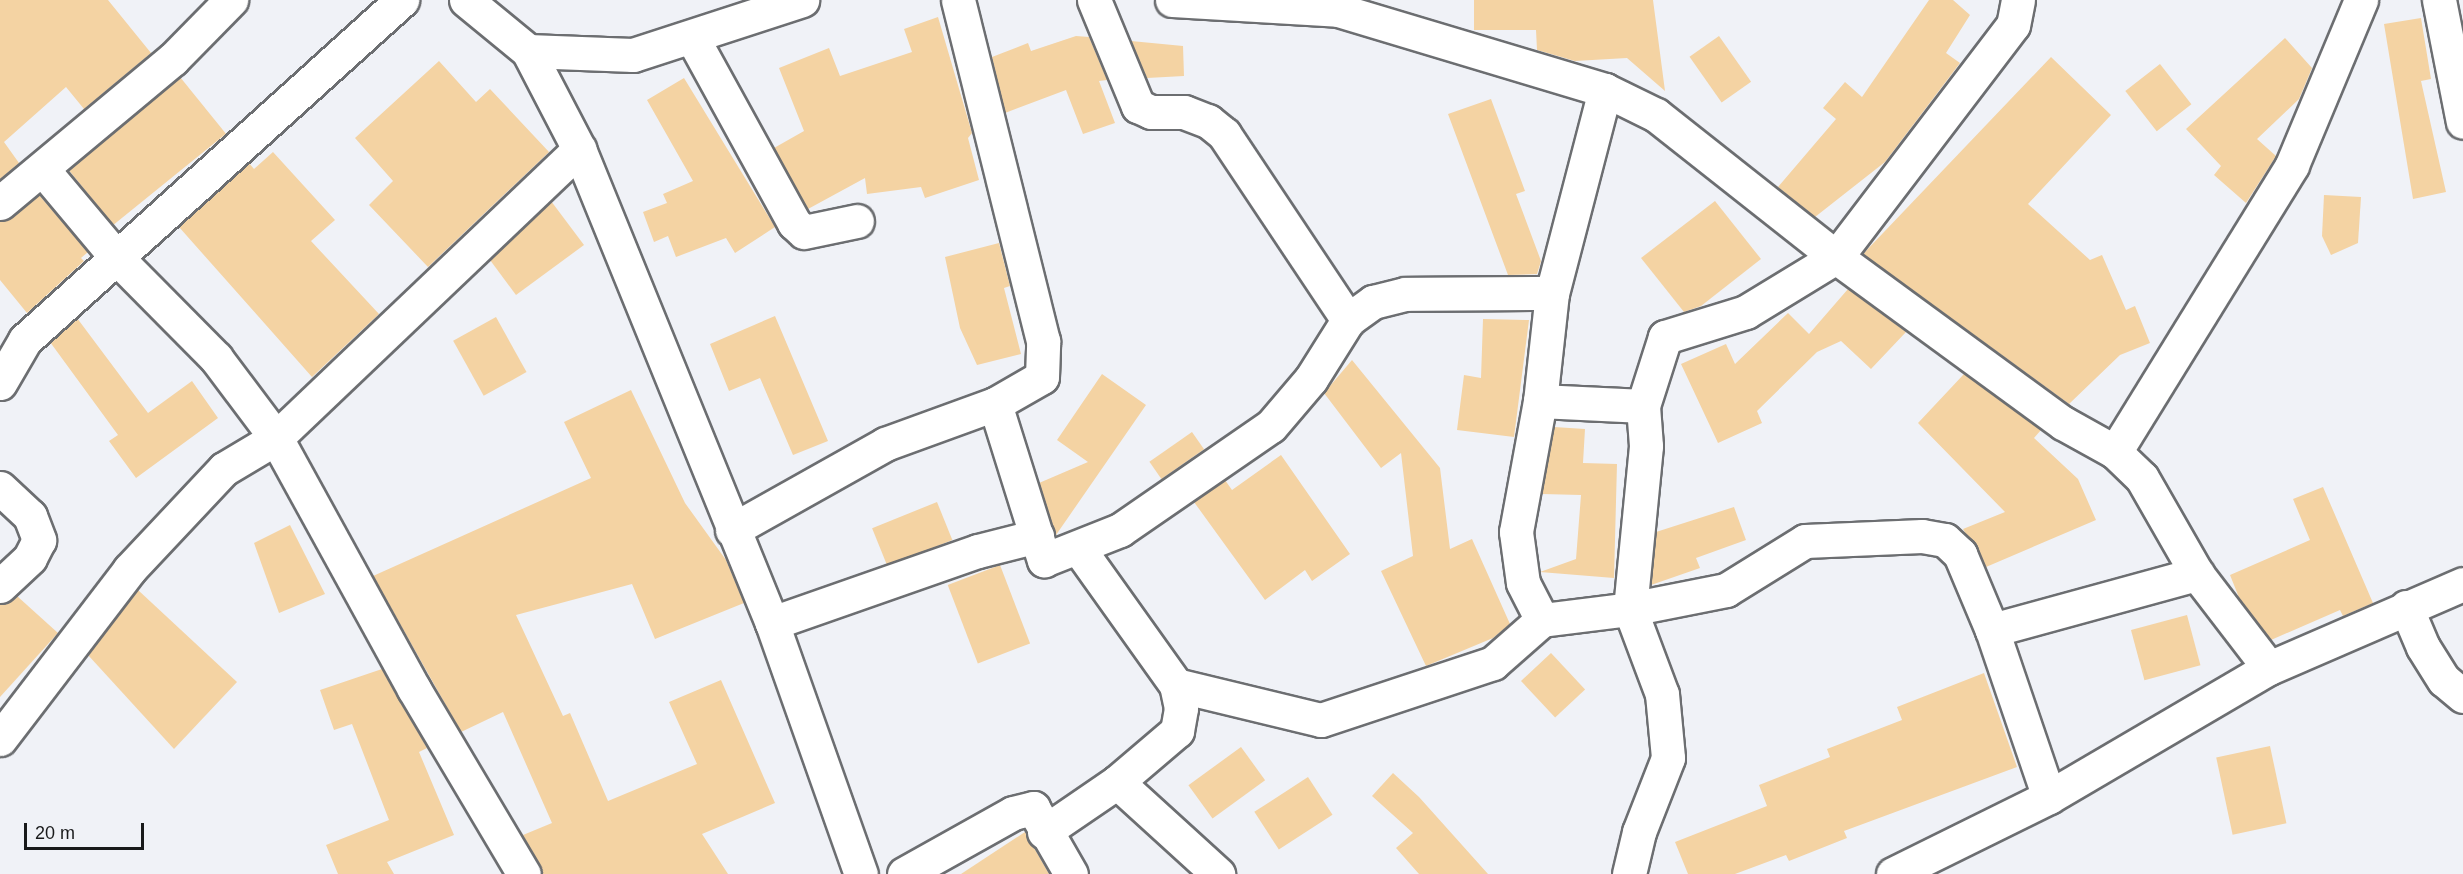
<!DOCTYPE html>
<style>
body{margin:0}
#map{position:relative;width:2463px;height:874px;overflow:hidden;background:#f0f2f7;font-family:Helvetica,sans-serif}
div>[style]{position:absolute}
.building>*{inset:0;background:#f4d3a3;transform-origin:0 0}
.roads{filter:drop-shadow(2px 0 #6c6e71) drop-shadow(-2px 0 #6c6e71) drop-shadow(0 2px #6c6e71) drop-shadow(0 -2px #6c6e71)}
.minor>*{height:33px;margin:-16.5px;padding:0 16.5px;transform-origin:16.5px;border-radius:16.5px;background:#fff}
span{translate:-50% -50%;white-space:nowrap;text-align:center;line-height:1.15;-webkit-text-stroke:5px #f0f2f7;paint-order:stroke}
.scale{position:absolute;left:24px;top:823px;width:120px;height:27px;box-sizing:border-box;border:3px solid #191a1b;border-top:0;padding-left:8px;font-size:18px;line-height:21px;white-space:nowrap;color:#191a1b;-webkit-text-stroke:4px #f0f2f7;paint-order:stroke}
</style>
<div id="map">
<div class="building">
<div style="clip-path:polygon(0 0,108px 0,151px 53px,84px 109px,66px 87px,4px 142px,19px 163px,0 179px)"></div>
<div style="clip-path:polygon(1474px 0,1653px 0,1665px 91px,1627px 58px,1575px 61px,1537px 50px,1536px 30px,1474px 30px)"></div>
<div style="clip-path:polygon(1929px 0,1953px 0,1970px 15px,1946px 53px,1960px 63px,1885px 162px,1815px 217px,1778px 187px,1836px 119px,1823px 108px,1845px 82px,1862px 97px)"></div>
<div style="clip-path:polygon(938px 17px,972px 133px,968px 138px,979px 180px,925px 198px,921px 187px,867px 194px,865px 178px,808px 209px,774px 148px,804px 131px,779px 68px,829px 48px,840px 76px,912px 52px,904px 29px)"></div>
<div style="clip-path:polygon(2421px 18px,2431px 79px,2421px 81px,2446px 192px,2413px 199px,2384px 24px)"></div>
<div style="clip-path:polygon(1076px 36px,1089px 37px,1107px 80px,1099px 81px,1115px 123px,1083px 134px,1066px 90px,1005px 113px,992px 57px,1028px 43px,1031px 51px)"></div>
<div style="left:1719px;top:36px;width:56px;height:36px;rotate:55deg"></div>
<div style="clip-path:polygon(2285px 38px,2312px 68px,2299px 99px,2257px 139px,2276px 156px,2246px 203px,2214px 175px,2221px 166px,2186px 129px)"></div>
<div style="clip-path:polygon(1131px 41px,1183px 46px,1184px 76px,1147px 78px)"></div>
<div style="clip-path:polygon(2051px 57px,2111px 115px,2028px 204px,2090px 260px,2102px 255px,2126px 310px,2135px 306px,2150px 343px,2120px 355px,2069px 404px,1863px 254px)"></div>
<div style="clip-path:polygon(439px 61px,476px 102px,490px 89px,549px 152px,428px 267px,369px 205px,393px 181px,355px 138px)"></div>
<div style="left:2160px;top:64px;width:51px;height:44px;rotate:52deg"></div>
<div style="left:180px;top:77px;width:73px;height:145px;rotate:51deg"></div>
<div style="clip-path:polygon(684px 78px,775px 227px,735px 253px,726px 238px,676px 257px,668px 236px,654px 242px,643px 212px,667px 203px,663px 194px,693px 181px,647px 100px)"></div>
<div style="clip-path:polygon(1491px 99px,1525px 191px,1516px 194px,1541px 261px,1537px 274px,1508px 275px,1448px 114px)"></div>
<div style="clip-path:polygon(273px 152px,335px 220px,311px 241px,379px 314px,312px 377px,179px 227px,249px 163px,254px 169px)"></div>
<div style="clip-path:polygon(39px 195px,88px 252px,81px 258px,84px 261px,27px 313px,0 280px,0 221px)"></div>
<div style="clip-path:polygon(2324px 195px,2361px 197px,2358px 243px,2331px 255px,2322px 236px)"></div>
<div style="clip-path:polygon(551px 201px,584px 245px,516px 295px,490px 260px)"></div>
<div style="clip-path:polygon(1715px 201px,1761px 259px,1701px 306px,1684px 312px,1641px 258px)"></div>
<div style="clip-path:polygon(999px 243px,1010px 286px,1004px 288px,1021px 354px,977px 365px,960px 328px,945px 257px)"></div>
<div style="clip-path:polygon(1848px 289px,1906px 332px,1871px 369px,1841px 341px,1817px 352px,1757px 411px,1762px 423px,1718px 443px,1681px 364px,1726px 344px,1735px 364px,1788px 313px,1809px 334px)"></div>
<div style="clip-path:polygon(775px 316px,828px 441px,793px 455px,760px 378px,729px 391px,710px 344px)"></div>
<div style="left:496px;top:317px;width:63px;height:49px;rotate:61deg"></div>
<div style="clip-path:polygon(77px 318px,148px 413px,192px 381px,218px 418px,136px 478px,109px 441px,118px 435px,50px 342px)"></div>
<div style="clip-path:polygon(1483px 319px,1529px 320px,1514px 437px,1457px 430px,1464px 375px,1481px 378px)"></div>
<div style="clip-path:polygon(1352px 360px,1440px 468px,1450px 549px,1472px 539px,1510px 624px,1493px 638px,1426px 666px,1381px 571px,1413px 556px,1401px 453px,1381px 468px,1324px 393px)"></div>
<div style="clip-path:polygon(1102px 374px,1146px 405px,1056px 535px,1039px 483px,1088px 462px,1057px 440px)"></div>
<div style="clip-path:polygon(1964px 374px,2041px 430px,2034px 438px,2078px 479px,2096px 520px,1986px 567px,1963px 529px,2005px 512px,1918px 423px)"></div>
<div style="clip-path:polygon(631px 390px,685px 503px,726px 560px,744px 603px,655px 639px,632px 584px,516px 615px,563px 716px,570px 713px,608px 801px,697px 764px,669px 702px,721px 680px,775px 803px,702px 834px,728px 874px,543px 874px,523px 835px,552px 823px,503px 712px,461px 732px,373px 576px,591px 478px,564px 422px)"></div>
<div style="clip-path:polygon(1554px 427px,1585px 429px,1583px 463px,1617px 464px,1614px 578px,1540px 572px,1576px 559px,1581px 495px,1542px 494px)"></div>
<div style="left:1192px;top:432px;width:21px;height:52px;rotate:55deg"></div>
<div style="clip-path:polygon(1281px 455px,1350px 554px,1312px 581px,1305px 570px,1265px 600px,1194px 502px,1225px 480px,1232px 490px)"></div>
<div style="clip-path:polygon(2323px 487px,2373px 603px,2343px 616px,2340px 610px,2271px 640px,2240px 600px,2230px 575px,2310px 540px,2293px 499px)"></div>
<div style="left:937px;top:502px;width:41px;height:70px;rotate:68deg"></div>
<div style="clip-path:polygon(1734px 507px,1746px 540px,1696px 558px,1700px 568px,1651px 585px,1656px 532px)"></div>
<div style="clip-path:polygon(290px 525px,325px 594px,279px 613px,254px 543px)"></div>
<div style="left:1000px;top:565px;width:84px;height:56px;rotate:69deg"></div>
<div style="clip-path:polygon(138px 590px,237px 682px,174px 749px,88px 655px)"></div>
<div style="clip-path:polygon(17px 596px,58px 633px,0 697px,0 604px)"></div>
<div style="left:2187px;top:615px;width:52px;height:58px;rotate:75deg"></div>
<div style="left:1551px;top:653px;width:50px;height:41px;rotate:47deg"></div>
<div style="clip-path:polygon(382px 669px,427px 748px,419px 752px,454px 835px,387px 862px,394px 874px,338px 874px,326px 845px,389px 820px,352px 724px,334px 730px,320px 690px)"></div>
<div style="clip-path:polygon(1984px 673px,2017px 767px,1844px 831px,1847px 838px,1789px 861px,1786px 855px,1735px 874px,1688px 874px,1675px 842px,1767px 806px,1759px 785px,1830px 757px,1827px 749px,1902px 720px,1897px 707px)"></div>
<div style="left:2270px;top:746px;width:79px;height:55px;rotate:78deg"></div>
<div style="left:1241px;top:747px;width:41px;height:65px;rotate:54deg"></div>
<div style="clip-path:polygon(1393px 773px,1419px 797px,1488px 874px,1419px 874px,1396px 848px,1413px 833px,1372px 796px)"></div>
<div style="left:1308px;top:777px;width:45px;height:64px;rotate:57deg"></div>
<div style="clip-path:polygon(1025px 832px,1049px 874px,961px 874px)"></div>
</div>
<div class="roads">
<div class="minor">
<div style="left:466px;top:0;width:80px;rotate:39.4deg"></div>
<div style="left:528px;top:51px;width:110px;rotate:62.5deg"></div>
<div style="left:579px;top:149px;width:512px;rotate:67.85deg"></div>
<div style="left:772px;top:623px;width:266px;rotate:70.5deg"></div>
<div style="left:1094px;top:0;width:115px;rotate:67.5deg"></div>
<div style="left:1138px;top:106px;width:14px;rotate:25deg"></div>
<div style="left:1151px;top:112px;width:33px"></div>
<div style="left:1184px;top:112px;width:26px;rotate:21deg"></div>
<div style="left:1208px;top:121px;width:21px;rotate:39deg"></div>
<div style="left:1224px;top:134px;width:224px;rotate:56.3deg"></div>
<div style="left:1172px;top:0;width:166px;rotate:3.4deg"></div>
<div style="left:1338px;top:10px;width:279px;rotate:16.7deg"></div>
<div style="left:1605px;top:90px;width:57px;rotate:26.1deg"></div>
<div style="left:1656px;top:115px;width:229px;rotate:38.3deg"></div>
<div style="left:1836px;top:257px;width:281px;rotate:36.2deg"></div>
<div style="left:2063px;top:423px;width:60px;rotate:29.1deg"></div>
<div style="left:2115px;top:452px;width:37px;rotate:44deg"></div>
<div style="left:2142px;top:478px;width:111px;rotate:60.2deg"></div>
<div style="left:2197px;top:574px;width:118px;rotate:52.5deg"></div>
<div style="left:2018px;top:0;width:25px;rotate:101deg"></div>
<div style="left:2013px;top:25px;width:292px;rotate:127.3deg"></div>
<div style="left:1836px;top:257px;width:105px;rotate:148.6deg"></div>
<div style="left:1746px;top:312px;width:85px;rotate:162.8deg"></div>
<div style="left:1665px;top:337px;width:72px;rotate:107.7deg"></div>
<div style="left:1643px;top:406px;width:40px;rotate:85.7deg"></div>
<div style="left:1646px;top:446px;width:164px;rotate:95.6deg"></div>
<div style="left:1630px;top:609px;width:98px;rotate:-11.2deg"></div>
<div style="left:1726px;top:590px;width:93px;rotate:-31.8deg"></div>
<div style="left:1805px;top:541px;width:117px;rotate:-2.4deg"></div>
<div style="left:1922px;top:536px;width:23px;rotate:10deg"></div>
<div style="left:1945px;top:540px;width:21px;rotate:43deg"></div>
<div style="left:1960px;top:554px;width:82px;rotate:67.2deg"></div>
<div style="left:1992px;top:630px;width:176px;rotate:71.2deg"></div>
<div style="left:2439px;top:0;width:124px;rotate:78.9deg"></div>
<div style="left:693px;top:39px;width:210px;rotate:61.2deg"></div>
<div style="left:794px;top:223px;width:13px;rotate:42deg"></div>
<div style="left:804px;top:232px;width:54px;rotate:-11.7deg"></div>
<div style="left:528px;top:51px;width:105px;rotate:2.2deg"></div>
<div style="left:633px;top:55px;width:178px;rotate:-18deg"></div>
<div style="left:1605px;top:90px;width:210px;rotate:104.6deg"></div>
<div style="left:1552px;top:293px;width:109px;rotate:96.3deg"></div>
<div style="left:1540px;top:401px;width:133px;rotate:100.4deg"></div>
<div style="left:1516px;top:532px;width:51px;rotate:82.2deg"></div>
<div style="left:1523px;top:583px;width:42px;rotate:62.8deg"></div>
<div style="left:1542px;top:620px;width:89px;rotate:-7.1deg"></div>
<div style="left:1630px;top:609px;width:91px;rotate:69.4deg"></div>
<div style="left:1662px;top:694px;width:64px;rotate:84.6deg"></div>
<div style="left:1668px;top:758px;width:79px;rotate:111.4deg"></div>
<div style="left:1639px;top:832px;width:43px;rotate:103.4deg"></div>
<div style="left:44px;top:171px;width:114px;rotate:50deg"></div>
<div style="left:117px;top:258px;width:141px;rotate:45.3deg"></div>
<div style="left:216px;top:358px;width:100px;rotate:53.1deg"></div>
<div style="left:276px;top:438px;width:286px;rotate:61.2deg"></div>
<div style="left:414px;top:689px;width:215px;rotate:59.3deg"></div>
<div style="left:0;top:203px;width:225px;rotate:-39.8deg"></div>
<div style="left:173px;top:59px;width:83px;rotate:-45.5deg"></div>
<div style="left:0;top:383px;width:50px;rotate:-59.8deg"></div>
<div style="left:25px;top:340px;width:508px;rotate:-42.05deg"></div>
<div style="left:1540px;top:401px;width:103px;rotate:2.8deg"></div>
<div style="left:995px;top:404px;width:164px;rotate:72.6deg"></div>
<div style="left:1044px;top:560px;width:82px;rotate:-21.5deg"></div>
<div style="left:1120px;top:530px;width:183px;rotate:-34.6deg"></div>
<div style="left:1271px;top:426px;width:62px;rotate:-49.6deg"></div>
<div style="left:1311px;top:379px;width:70px;rotate:-57.9deg"></div>
<div style="left:1348px;top:320px;width:31px;rotate:-36deg"></div>
<div style="left:1373px;top:302px;width:33px;rotate:-14deg"></div>
<div style="left:1405px;top:294px;width:147px;rotate:-0.4deg"></div>
<div style="left:2115px;top:452px;width:337px;rotate:-58.3deg"></div>
<div style="left:2292px;top:165px;width:179px;rotate:-67.3deg"></div>
<div style="left:0;top:488px;width:41px;rotate:43deg"></div>
<div style="left:30px;top:516px;width:26px;rotate:69deg"></div>
<div style="left:39px;top:540px;width:20px;rotate:117deg"></div>
<div style="left:30px;top:558px;width:41px;rotate:137deg"></div>
<div style="left:732px;top:530px;width:176px;rotate:-29.3deg"></div>
<div style="left:885px;top:444px;width:117px;rotate:-20deg"></div>
<div style="left:995px;top:404px;width:54px;rotate:-29.9deg"></div>
<div style="left:1042px;top:377px;width:36px;rotate:-88deg"></div>
<div style="left:1043px;top:341px;width:351px;rotate:-104deg"></div>
<div style="left:2406px;top:607px;width:43px;rotate:67deg"></div>
<div style="left:2423px;top:647px;width:39px;rotate:58deg"></div>
<div style="left:2444px;top:680px;width:25px;rotate:40deg"></div>
<div style="left:772px;top:623px;width:218px;rotate:-19.3deg"></div>
<div style="left:978px;top:551px;width:61px;rotate:-14.3deg"></div>
<div style="left:1992px;top:630px;width:213px;rotate:-15.3deg"></div>
<div style="left:1176px;top:685px;width:149px;rotate:13.6deg"></div>
<div style="left:1321px;top:720px;width:181px;rotate:-18.3deg"></div>
<div style="left:1493px;top:663px;width:65px;rotate:-41.3deg"></div>
<div style="left:0;top:739px;width:213px;rotate:-52.6deg"></div>
<div style="left:129px;top:570px;width:139px;rotate:-46.8deg"></div>
<div style="left:224px;top:469px;width:61px;rotate:-30.8deg"></div>
<div style="left:276px;top:438px;width:419px;rotate:-43.6deg"></div>
<div style="left:1117px;top:782px;width:137px;rotate:42.3deg"></div>
<div style="left:1044px;top:832px;width:88px;rotate:-34.4deg"></div>
<div style="left:1117px;top:782px;width:79px;rotate:-40.4deg"></div>
<div style="left:1177px;top:731px;width:23px;rotate:-80deg"></div>
<div style="left:1181px;top:708px;width:24px;rotate:-102deg"></div>
<div style="left:1176px;top:685px;width:167px;rotate:-125.5deg"></div>
<div style="left:904px;top:874px;width:125px;rotate:-29.2deg"></div>
<div style="left:1013px;top:813px;width:21px;rotate:-14deg"></div>
<div style="left:1033px;top:808px;width:76px;rotate:60.1deg"></div>
<div style="left:1893px;top:874px;width:174px;rotate:-26.3deg"></div>
<div style="left:2049px;top:797px;width:255px;rotate:-30.4deg"></div>
<div style="left:2269px;top:668px;width:211px;rotate:-23.4deg"></div>
</div>
</div>
<div class="scale">20 m</div>
</div>
